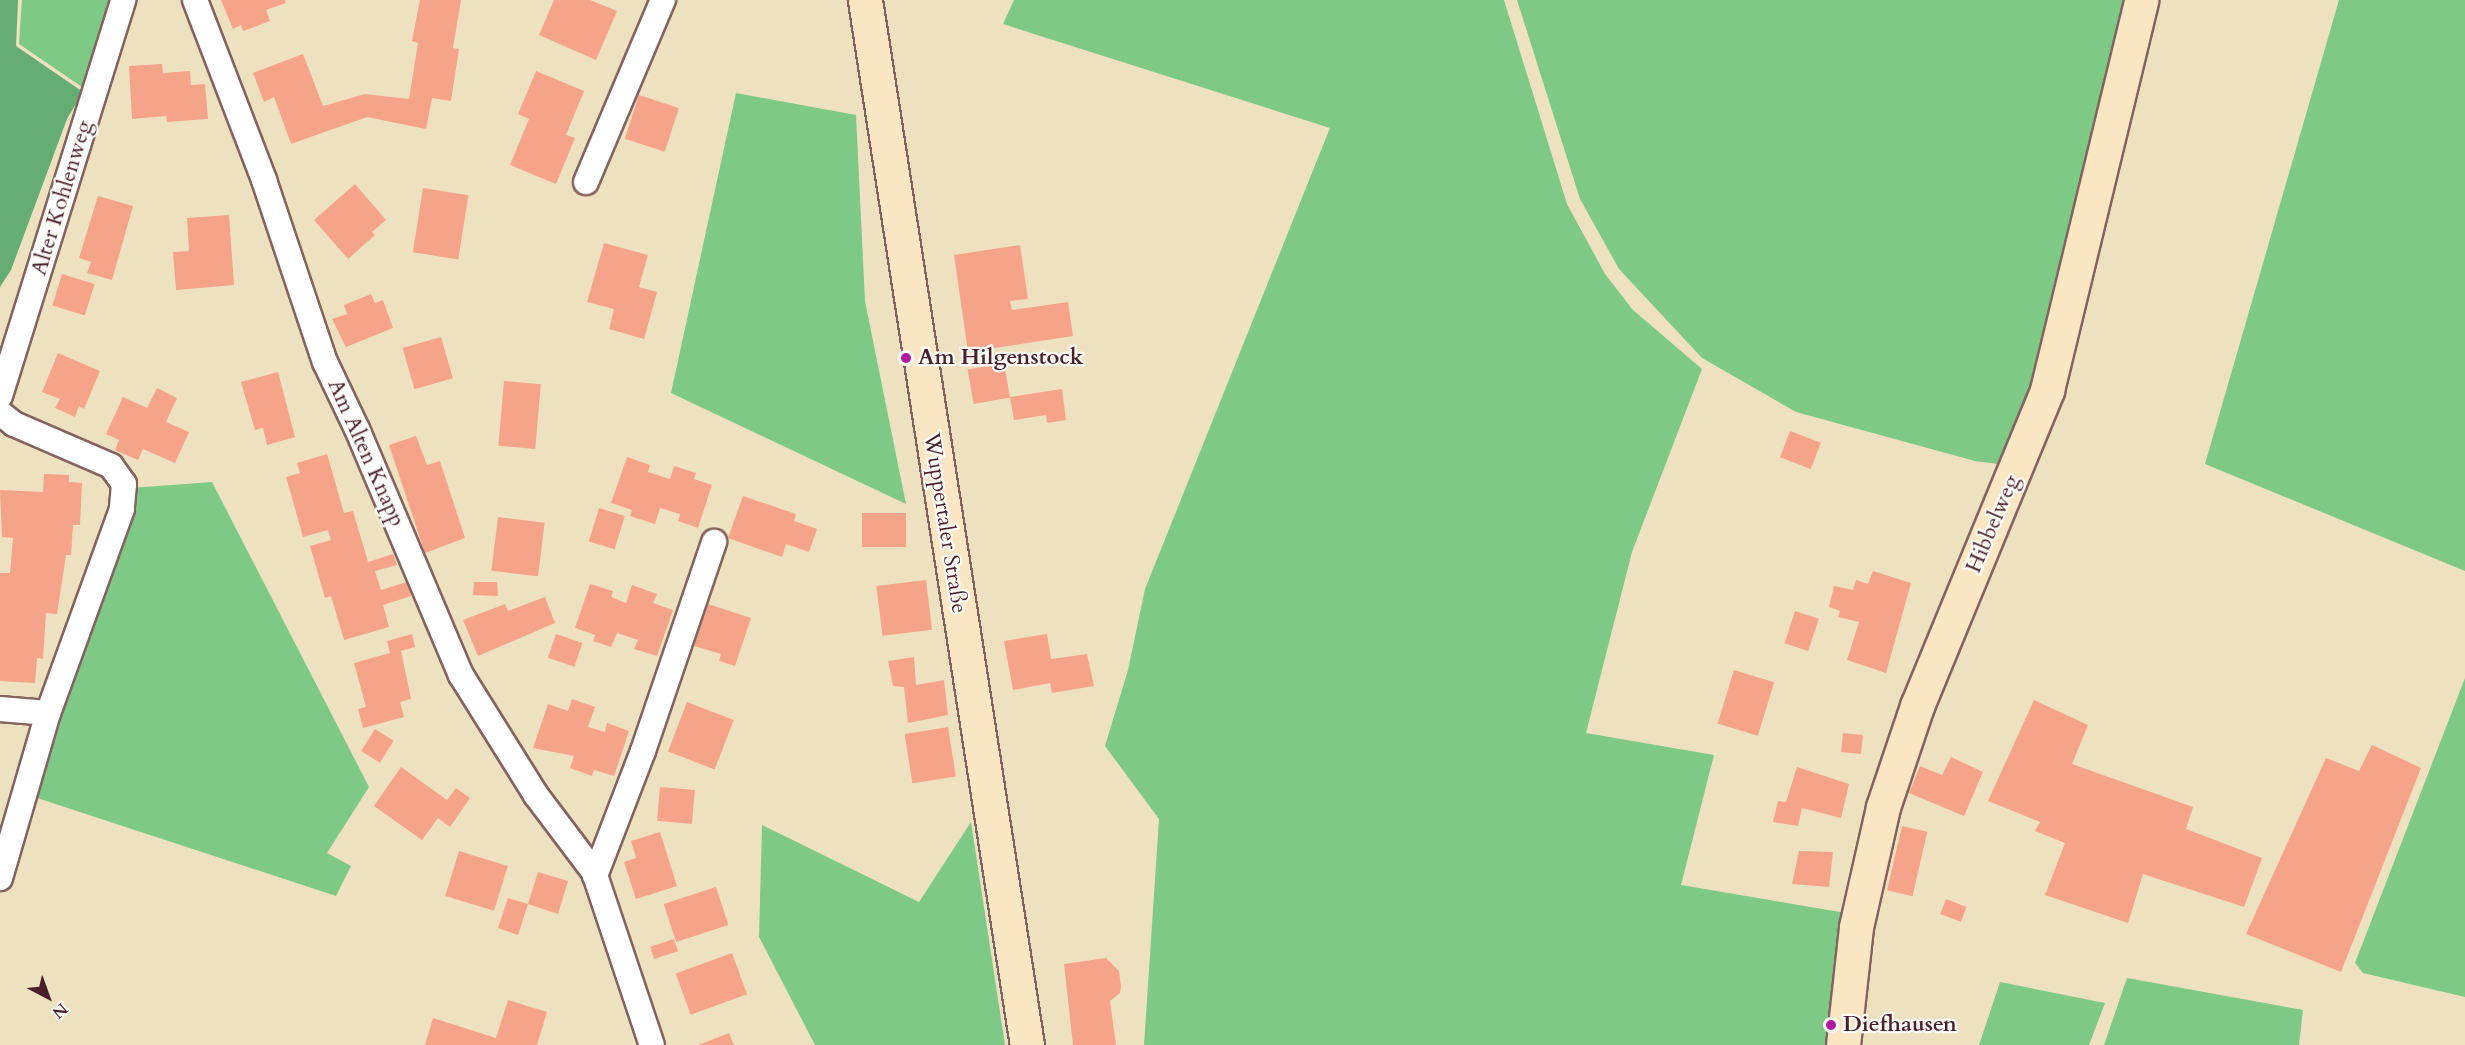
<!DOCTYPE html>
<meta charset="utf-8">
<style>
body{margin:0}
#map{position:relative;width:2465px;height:1045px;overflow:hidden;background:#eee1c0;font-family:Cardo,serif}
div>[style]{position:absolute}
.green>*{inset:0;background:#7ec986}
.forest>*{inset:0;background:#66ad73}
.building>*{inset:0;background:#f5a48a;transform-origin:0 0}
.roads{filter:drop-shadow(2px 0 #83635f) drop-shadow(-2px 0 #83635f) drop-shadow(0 2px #83635f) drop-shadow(0 -2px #83635f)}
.street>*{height:24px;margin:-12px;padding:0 12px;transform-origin:12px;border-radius:12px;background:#fff}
.secondary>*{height:33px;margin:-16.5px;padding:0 16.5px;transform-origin:16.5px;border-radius:16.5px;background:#fbe6c4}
.dots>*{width:16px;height:16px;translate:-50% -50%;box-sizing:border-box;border:3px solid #fdfcf7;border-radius:50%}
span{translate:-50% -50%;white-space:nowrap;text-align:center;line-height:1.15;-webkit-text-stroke:4.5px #fdfcf7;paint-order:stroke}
.street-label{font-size:22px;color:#4a1f2b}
.poi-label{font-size:22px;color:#4a1f2b;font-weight:700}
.left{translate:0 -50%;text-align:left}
.north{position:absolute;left:18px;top:967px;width:60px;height:60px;-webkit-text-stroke:4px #fdfcf7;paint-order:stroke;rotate:139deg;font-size:16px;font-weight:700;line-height:24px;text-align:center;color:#4a1f2b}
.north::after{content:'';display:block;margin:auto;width:21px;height:27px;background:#4a1f2b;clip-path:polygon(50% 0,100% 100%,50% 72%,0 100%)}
</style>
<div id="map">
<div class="green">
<div style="clip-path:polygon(22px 0,113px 0,85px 89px,19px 44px)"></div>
<div style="clip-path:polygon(1014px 0,1504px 0,1567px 204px,1605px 274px,1633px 310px,1702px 369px,1632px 552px,1586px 733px,1714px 755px,1681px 885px,1846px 913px,1829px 1045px,1144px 1045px,1159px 819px,1105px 746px,1128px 670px,1145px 589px,1330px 128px,1003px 24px)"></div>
<div style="clip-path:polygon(1517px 0,2124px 0,2091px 160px,2043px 348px,2008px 460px,1998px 464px,1975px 461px,1796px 412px,1702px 358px,1619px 269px,1580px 199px)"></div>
<div style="clip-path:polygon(2339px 0,2465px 0,2465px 571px,2205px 464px)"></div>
<div style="clip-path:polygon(736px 93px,856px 115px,865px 301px,906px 504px,671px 393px)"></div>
<div style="clip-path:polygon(212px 482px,369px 787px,327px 853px,351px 866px,336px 896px,28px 795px,131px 488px)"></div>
<div style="clip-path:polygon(2465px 678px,2465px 997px,2363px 973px,2355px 963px)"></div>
<div style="clip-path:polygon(971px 822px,1005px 1045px,815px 1045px,759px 937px,762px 825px,919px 902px)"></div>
<div style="clip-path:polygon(2127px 978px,2303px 1010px,2299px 1045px,2104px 1045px)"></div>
<div style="clip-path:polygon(2000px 982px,2105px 1003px,2089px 1045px,1979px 1045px)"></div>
</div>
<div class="forest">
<div style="clip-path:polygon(0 0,18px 0,16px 46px,83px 92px,67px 119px,11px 270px,0 287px)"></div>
</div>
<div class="building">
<div style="clip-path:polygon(221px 0,285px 0,286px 3px,266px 10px,270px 21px,243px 31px,241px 25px,233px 29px)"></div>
<div style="clip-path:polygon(420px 0,461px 0,453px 48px,459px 49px,451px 101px,432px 98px,426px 129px,367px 117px,291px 144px,274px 97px,264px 102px,253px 73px,303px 54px,323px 106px,365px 94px,409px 99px,418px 43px,412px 41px)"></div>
<div style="clip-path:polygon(554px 0,590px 0,617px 11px,596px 60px,539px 35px)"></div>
<div style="clip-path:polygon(162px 64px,163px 73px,190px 71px,191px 85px,205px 84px,208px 119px,167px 122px,166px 116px,132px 119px,129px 66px)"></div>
<div style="clip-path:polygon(536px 71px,584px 91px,566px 135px,575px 138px,556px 184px,510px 165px,529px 119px,518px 114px)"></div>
<div style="left:639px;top:95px;width:42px;height:46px;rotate:18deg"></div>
<div style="clip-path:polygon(355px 184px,386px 220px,372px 232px,375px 235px,348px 259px,314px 220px)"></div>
<div style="left:423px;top:188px;width:46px;height:65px;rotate:9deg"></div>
<div style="clip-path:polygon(98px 196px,133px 206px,112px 280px,87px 273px,91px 262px,79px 258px)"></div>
<div style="clip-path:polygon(229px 215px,234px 285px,176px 290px,173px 252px,189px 251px,187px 218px)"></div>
<div style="clip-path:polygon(604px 243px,648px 255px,639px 287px,657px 292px,644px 339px,609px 329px,614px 309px,587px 302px)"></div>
<div style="clip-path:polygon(1020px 245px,1028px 299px,1010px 301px,1012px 310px,1068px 302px,1073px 336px,968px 352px,954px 255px)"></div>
<div style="left:62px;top:274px;width:34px;height:33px;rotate:17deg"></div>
<div style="clip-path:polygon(371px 294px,375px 303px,383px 300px,393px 328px,346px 347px,332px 319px,347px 314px,344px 305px)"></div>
<div style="left:441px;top:337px;width:43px;height:40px;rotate:74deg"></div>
<div style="clip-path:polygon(58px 353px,100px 371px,84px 409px,79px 406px,75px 417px,55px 408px,60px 399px,42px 392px)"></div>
<div style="left:1004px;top:363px;width:35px;height:37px;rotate:80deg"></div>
<div style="clip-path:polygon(278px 372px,295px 437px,267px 445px,263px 428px,255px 430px,241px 382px)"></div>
<div style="left:504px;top:381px;width:37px;height:65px;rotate:5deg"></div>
<div style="clip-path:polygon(157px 388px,177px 398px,166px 422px,189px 432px,175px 463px,143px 449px,138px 460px,115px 450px,119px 440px,106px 434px,123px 397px,147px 408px)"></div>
<div style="clip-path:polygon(1062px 389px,1066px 420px,1047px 423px,1046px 415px,1014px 420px,1010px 397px)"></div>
<div style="left:1790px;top:431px;width:33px;height:28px;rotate:21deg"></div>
<div style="clip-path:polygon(416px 436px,427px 465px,440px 461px,465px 538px,425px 553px,389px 445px)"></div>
<div style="clip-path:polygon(327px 454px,344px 513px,353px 511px,368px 562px,393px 554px,397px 565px,375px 571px,381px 590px,407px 582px,411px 596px,383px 605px,389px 627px,344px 640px,331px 596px,325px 598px,310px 546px,331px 540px,328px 530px,303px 537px,286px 477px,300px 473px,297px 463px)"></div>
<div style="clip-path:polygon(627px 457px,650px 465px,648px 472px,670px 479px,674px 466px,696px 473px,694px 479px,712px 485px,698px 528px,678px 521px,680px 514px,660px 508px,655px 524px,630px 516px,632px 510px,611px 503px)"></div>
<div style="clip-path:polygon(44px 474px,69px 475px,69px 482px,82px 483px,80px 525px,73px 525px,71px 555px,66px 555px,57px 614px,46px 613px,43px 659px,37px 658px,35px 683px,0 681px,0 573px,10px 573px,13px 538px,2px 537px,0 490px,43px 492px)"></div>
<div style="clip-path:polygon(743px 496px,796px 514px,794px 521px,817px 529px,809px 552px,786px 544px,782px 557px,728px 538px)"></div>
<div style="left:599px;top:508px;width:27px;height:35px;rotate:17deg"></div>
<div style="left:906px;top:513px;width:34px;height:44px;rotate:90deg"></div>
<div style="left:498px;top:517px;width:47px;height:54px;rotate:7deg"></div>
<div style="clip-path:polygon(1873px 571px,1911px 583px,1886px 673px,1847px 660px,1859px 622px,1838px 617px,1840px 611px,1829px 607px,1834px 586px,1853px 590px,1856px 580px,1868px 584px)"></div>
<div style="left:926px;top:580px;width:50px;height:50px;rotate:83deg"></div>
<div style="clip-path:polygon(474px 582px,497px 582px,498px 596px,473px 595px)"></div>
<div style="clip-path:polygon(590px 584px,613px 591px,611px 597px,626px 603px,632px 585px,657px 594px,653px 603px,673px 610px,657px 656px,634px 649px,638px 640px,617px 633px,611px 647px,593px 641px,595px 635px,575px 628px)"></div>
<div style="clip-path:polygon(545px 597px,555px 623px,478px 656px,463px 620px,505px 604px,508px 611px)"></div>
<div style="clip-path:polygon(708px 604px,751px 618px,735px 666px,719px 661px,721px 654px,694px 646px)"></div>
<div style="left:1795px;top:611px;width:25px;height:34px;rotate:18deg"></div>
<div style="clip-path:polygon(412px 634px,415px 647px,401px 651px,411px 699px,400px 702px,404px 717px,363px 728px,358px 709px,366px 707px,354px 663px,390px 653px,387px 641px)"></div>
<div style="left:556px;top:634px;width:28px;height:25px;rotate:19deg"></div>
<div style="clip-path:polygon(1047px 634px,1051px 659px,1087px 654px,1094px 686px,1052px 693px,1050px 683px,1013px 690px,1004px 641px)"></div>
<div style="clip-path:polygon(914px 657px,916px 685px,944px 680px,948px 715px,908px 723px,904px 687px,893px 686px,888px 661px)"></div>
<div style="left:1734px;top:670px;width:42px;height:56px;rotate:17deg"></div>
<div style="clip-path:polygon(572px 699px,595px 707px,588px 727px,605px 732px,607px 723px,629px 731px,614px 776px,594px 770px,592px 776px,570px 768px,574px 756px,533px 748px,548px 704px,568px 711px)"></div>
<div style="clip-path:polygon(2034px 700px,2088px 725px,2072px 764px,2193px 807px,2186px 829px,2262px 858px,2244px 907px,2143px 874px,2128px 923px,2045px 895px,2065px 843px,2035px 831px,2040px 822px,1988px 801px)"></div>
<div style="left:687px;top:702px;width:50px;height:53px;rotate:21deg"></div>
<div style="left:948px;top:727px;width:50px;height:44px;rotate:81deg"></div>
<div style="left:375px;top:729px;width:22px;height:26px;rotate:32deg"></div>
<div style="left:1843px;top:733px;width:20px;height:19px;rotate:6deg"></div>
<div style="clip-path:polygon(2372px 745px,2421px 768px,2341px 972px,2246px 934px,2326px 758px,2359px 771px)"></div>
<div style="clip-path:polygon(1951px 757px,1983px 772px,1964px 816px,1909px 793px,1920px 766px,1942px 775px)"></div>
<div style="clip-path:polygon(401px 767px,447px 800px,456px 788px,470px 798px,450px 827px,438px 818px,422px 840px,374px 806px)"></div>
<div style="clip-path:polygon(1797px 767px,1849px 784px,1841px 818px,1802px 808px,1798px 826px,1773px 822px,1778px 801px,1786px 802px)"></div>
<div style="left:660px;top:787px;width:35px;height:34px;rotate:5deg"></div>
<div style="left:1902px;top:826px;width:26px;height:66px;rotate:13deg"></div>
<div style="clip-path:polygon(660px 832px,677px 886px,636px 899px,624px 862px,636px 858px,631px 841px)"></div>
<div style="left:459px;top:851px;width:51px;height:47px;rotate:17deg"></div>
<div style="clip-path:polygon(1799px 851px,1833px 852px,1829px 887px,1792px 884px)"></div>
<div style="clip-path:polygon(538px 872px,568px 881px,558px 914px,528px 904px,518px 935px,498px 928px,508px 898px,528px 904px)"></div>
<div style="left:716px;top:887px;width:40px;height:55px;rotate:72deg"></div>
<div style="left:1946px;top:899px;width:22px;height:16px;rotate:21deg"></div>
<div style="left:674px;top:939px;width:13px;height:25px;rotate:72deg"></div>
<div style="left:732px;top:953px;width:44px;height:60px;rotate:70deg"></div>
<div style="clip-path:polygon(1106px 958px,1119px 971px,1121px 986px,1120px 993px,1110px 1001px,1116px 1045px,1073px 1045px,1064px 964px)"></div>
<div style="clip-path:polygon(508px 1000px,547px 1012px,537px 1045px,425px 1045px,433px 1018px,496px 1038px)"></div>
<div style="clip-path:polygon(729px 1033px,734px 1045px,698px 1045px)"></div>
</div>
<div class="roads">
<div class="street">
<div style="left:195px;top:0;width:193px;rotate:69deg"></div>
<div style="left:264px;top:180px;width:192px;rotate:71.5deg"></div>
<div style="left:325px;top:362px;width:74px;rotate:64.5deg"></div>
<div style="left:357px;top:429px;width:267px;rotate:67.1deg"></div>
<div style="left:461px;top:675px;width:142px;rotate:58deg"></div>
<div style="left:536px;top:795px;width:96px;rotate:53deg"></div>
<div style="left:594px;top:872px;width:182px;rotate:71.5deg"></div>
<div style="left:586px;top:182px;width:198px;rotate:-67.1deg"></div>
<div style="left:0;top:396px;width:415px;rotate:-72.7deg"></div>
<div style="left:0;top:413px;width:18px;rotate:38deg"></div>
<div style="left:14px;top:424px;width:106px;rotate:23.4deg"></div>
<div style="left:111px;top:466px;width:22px;rotate:54deg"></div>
<div style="left:124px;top:484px;width:25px;rotate:95deg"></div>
<div style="left:122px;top:509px;width:217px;rotate:109.9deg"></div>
<div style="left:48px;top:713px;width:172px;rotate:106.2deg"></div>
<div style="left:0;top:709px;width:48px;rotate:4.8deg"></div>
<div style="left:595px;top:876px;width:134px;rotate:-69deg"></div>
<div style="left:643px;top:751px;width:221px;rotate:-71.2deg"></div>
</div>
<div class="secondary">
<div style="left:865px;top:0;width:1057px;rotate:81.19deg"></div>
<div style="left:1843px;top:1045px;width:119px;rotate:-83.7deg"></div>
<div style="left:1856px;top:927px;width:123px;rotate:-77.3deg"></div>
<div style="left:1883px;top:807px;width:107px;rotate:-71.4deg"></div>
<div style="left:1917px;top:706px;width:342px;rotate:-67.6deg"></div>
<div style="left:2047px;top:390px;width:401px;rotate:-76.4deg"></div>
</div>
</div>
<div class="dots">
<div style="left:906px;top:358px;background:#b5179e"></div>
<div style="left:1831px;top:1025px;background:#b5179e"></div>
</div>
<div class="street-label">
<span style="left:62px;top:198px;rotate:-73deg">Alter Kohlenweg</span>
<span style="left:366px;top:453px;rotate:66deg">Am Alten Knapp</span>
<span style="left:945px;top:523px;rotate:81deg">Wuppertaler Straße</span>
<span style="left:1993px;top:524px;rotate:-67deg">Hibbelweg</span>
</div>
<div class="poi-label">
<span class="left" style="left:918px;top:358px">Am Hilgenstock</span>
<span class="left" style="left:1843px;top:1025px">Diefhausen</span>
</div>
<div class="north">N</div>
</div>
